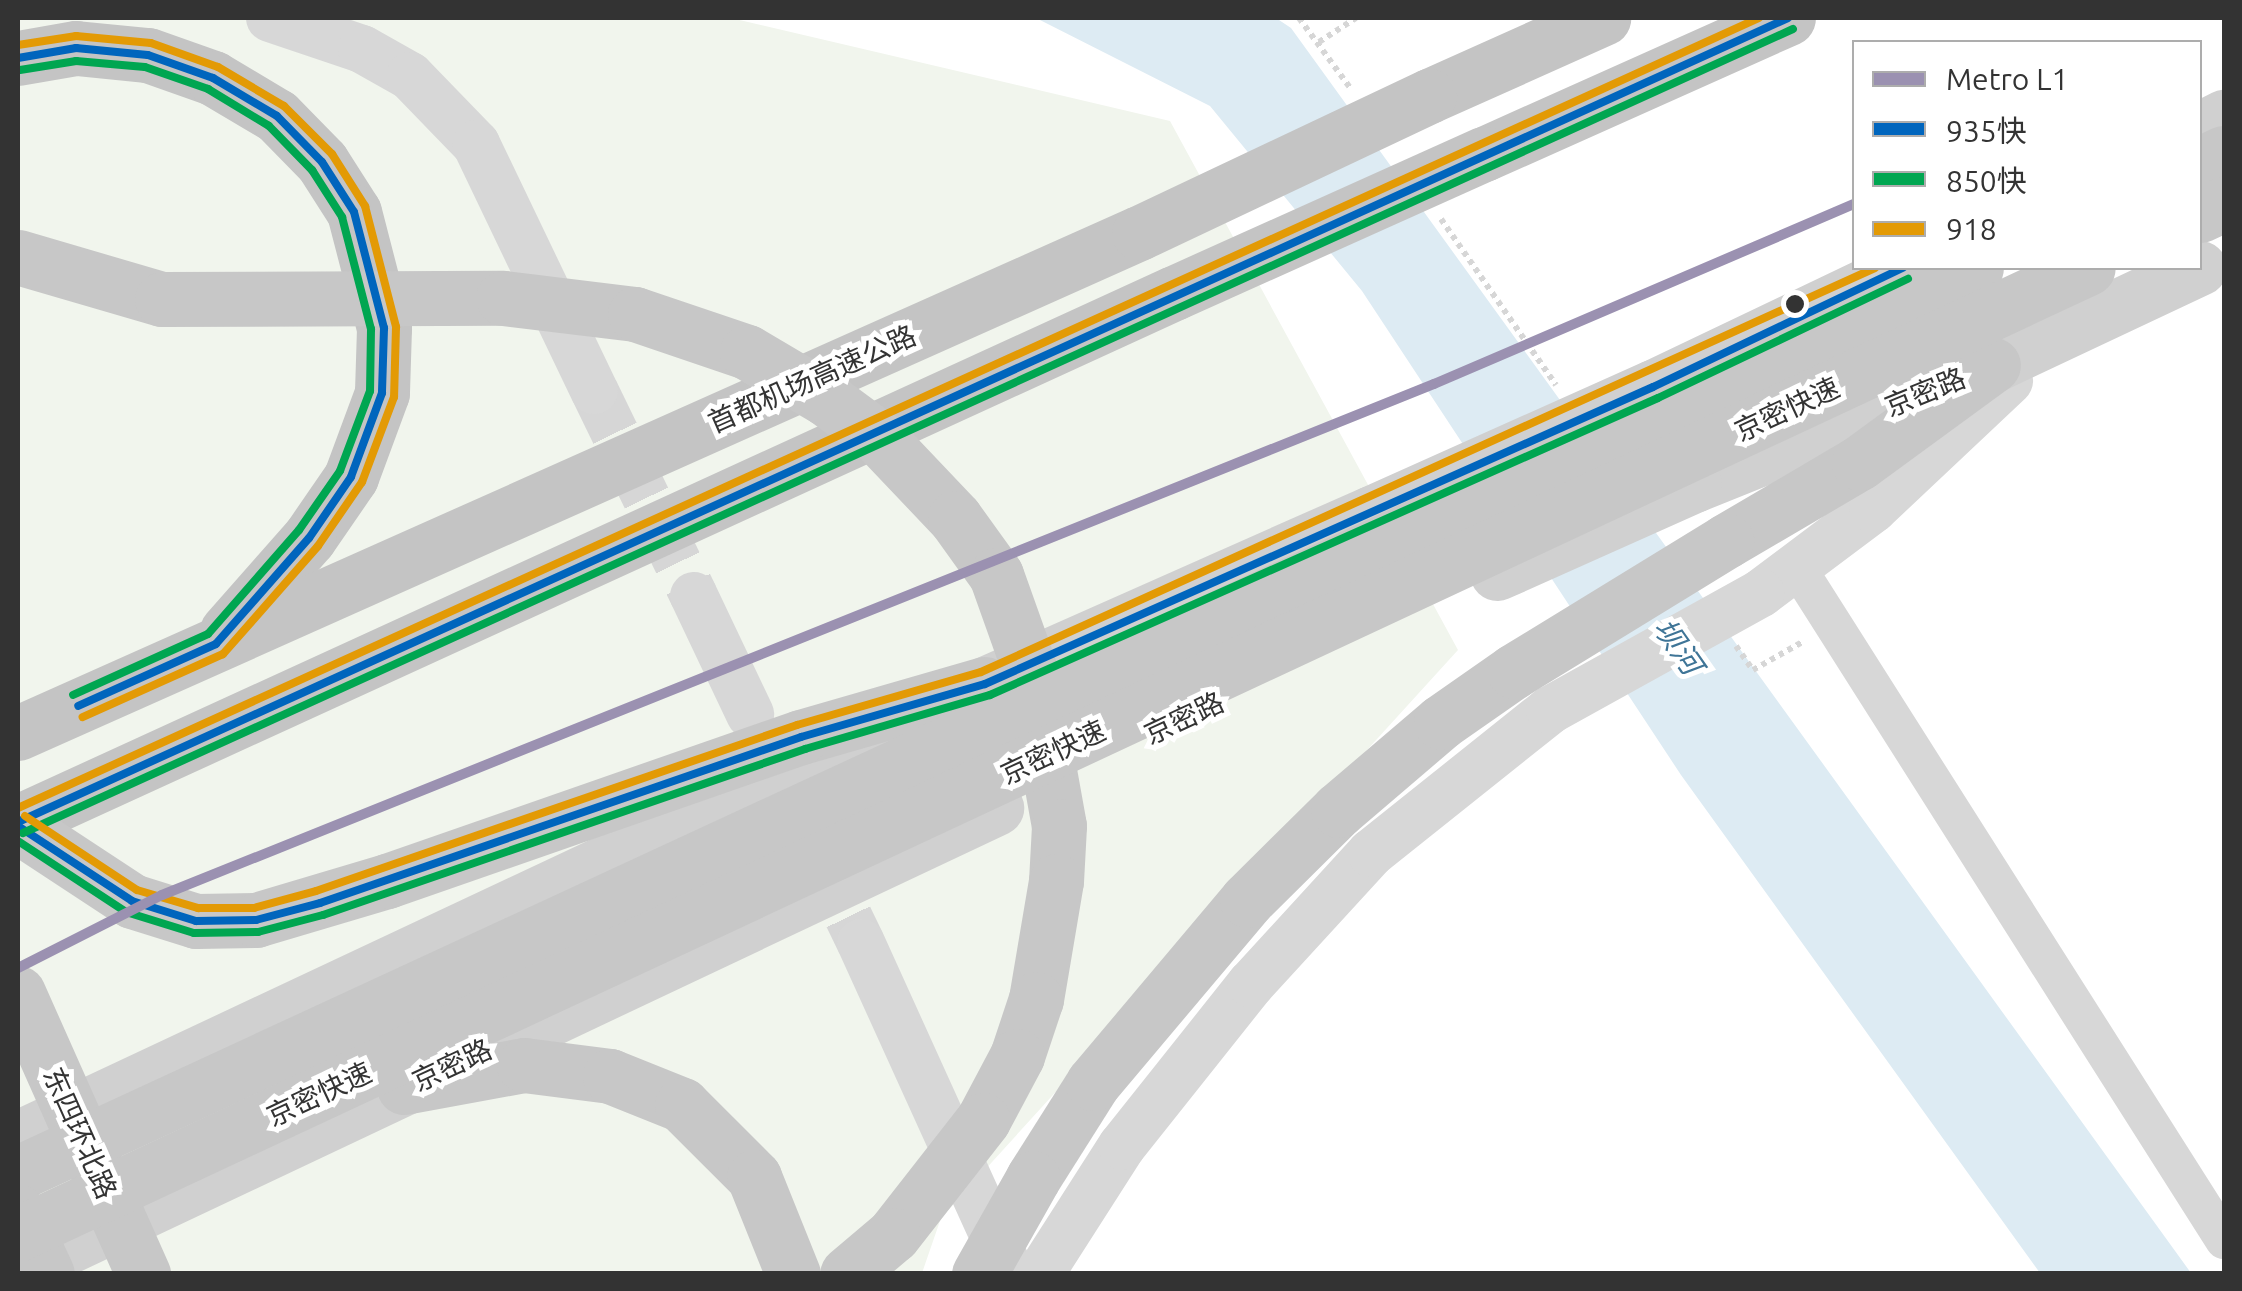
<!DOCTYPE html>
<meta charset="utf-8">
<style>
body{margin:0}
#map{position:relative;width:2242px;height:1291px;overflow:hidden;background:#fff;font-family:Ubuntu,"Noto Sans SC",sans-serif}
div>[style]{position:absolute}
.green>*{inset:0;background:#f1f5ed}
.water>*{inset:0;background:#ddebf3}
.tertiary-tunnel>*{height:48px;margin-top:-24px;transform-origin:0;background:repeating-linear-gradient(90deg,#d6d6d6 0 48px,transparent 0 72px)}
.path>*{height:6px;margin-top:-3px;transform-origin:0;background:repeating-linear-gradient(90deg,#d6d6d6 0 5px,transparent 0 10px)}
.minor>*{height:38px;margin:-19px;padding:0 19px;transform-origin:19px;border-radius:19px;background:#d7d7d7}
.tertiary>*{height:48px;margin:-24px;padding:0 24px;transform-origin:24px;border-radius:24px;background:#d7d7d7}
.secondary>*{height:55px;margin:-27.5px;padding:0 27.5px;transform-origin:27.5px;border-radius:27.5px;background:#d0d0d0}
.trunk>*{height:55px;margin:-27.5px;padding:0 27.5px;transform-origin:27.5px;border-radius:27.5px;background:#c7c7c7}
.motorway>*{height:55px;margin:-27.5px;padding:0 27.5px;transform-origin:27.5px;border-radius:27.5px;background:#c4c4c4}
.tertiary-bridge>*{height:48px;margin:-24px;padding:0 24px;transform-origin:24px;border-radius:24px;background:#d7d7d7}
.secondary-bridge>*{height:55px;margin:-27.5px;padding:0 27.5px;transform-origin:27.5px;border-radius:27.5px;background:#d0d0d0}
.trunk-bridge>*{height:55px;margin:-27.5px;padding:0 27.5px;transform-origin:27.5px;border-radius:27.5px;background:#c7c7c7}
.motorway-bridge>*{height:55px;margin:-27.5px;padding:0 27.5px;transform-origin:27.5px;border-radius:27.5px;background:#c4c4c4}
.bus-1>*{height:8px;margin:-4px;padding:0 4px;transform-origin:4px;border-radius:4px;background:#0065bd}
.bus-2>*{height:8px;margin:-4px;padding:0 4px;transform-origin:4px;border-radius:4px;background:#00a651}
.bus-3>*{height:8px;margin:-4px;padding:0 4px;transform-origin:4px;border-radius:4px;background:#e39a05}
.metro-1>*{height:10px;margin:-5px;padding:0 5px;transform-origin:5px;border-radius:5px;background:#9b91b1}
.dots>*{width:28px;height:28px;translate:-50% -50%;box-sizing:border-box;border:5px solid #fff;border-radius:50%}
span{translate:-50% -50%;white-space:nowrap;text-align:center;line-height:1.15;-webkit-text-stroke:10px #fff;paint-order:stroke}
.street-label{font-size:28px;color:#333}
.water-label{font-size:30px;color:#3f7597;font-style:italic}
.frame{position:absolute;inset:0;border:20px solid #333;pointer-events:none}
.legend{position:absolute;left:1852px;top:40px;width:350px;height:230px;box-sizing:border-box;background:#fff;border:2px solid #adadad;margin:0;padding:12px 18px;list-style:none;font-size:30px;color:#333}
.legend li{display:flex;align-items:center;gap:20px;height:50px}
.legend b{width:50px;border:2px solid #adadad}
</style>
<div id="map">
<div class="green">
<div style="clip-path:polygon(18px 18px,731px 18px,1170px 121px,1458px 650px,941px 1218px,922px 1273px,18px 1273px)"></div>
</div>
<div class="water">
<div style="clip-path:polygon(1036px 18px,1276px 18px,1291px 28px,2191px 1273px,2040px 1273px,1681px 775px,1362px 291px,1210px 106px)"></div>
</div>
<div class="tertiary-tunnel">
<div style="left:594px;top:390px;width:229px;rotate:64.1deg"></div>
<div style="left:817px;top:852px;width:101px;rotate:64.2deg"></div>
</div>
<div class="path">
<div style="left:1299px;top:18px;width:88px;rotate:53.8deg"></div>
<div style="left:1319px;top:42px;width:44px;rotate:-33deg"></div>
<div style="left:1441px;top:219px;width:202px;rotate:55.3deg"></div>
<div style="left:1736px;top:646px;width:29px;rotate:55deg"></div>
<div style="left:1753px;top:670px;width:59px;rotate:-29.6deg"></div>
</div>
<div class="minor">
<div style="left:1798px;top:569px;width:795px;rotate:57.59deg"></div>
</div>
<div class="tertiary">
<div style="left:270px;top:18px;width:97px;rotate:18.6deg"></div>
<div style="left:362px;top:49px;width:55px;rotate:29.4deg"></div>
<div style="left:410px;top:76px;width:95px;rotate:45.9deg"></div>
<div style="left:476px;top:144px;width:273px;rotate:64.4deg"></div>
<div style="left:1761px;top:593px;width:140px;rotate:-36.9deg"></div>
<div style="left:1873px;top:509px;width:187px;rotate:-43.3deg"></div>
<div style="left:694px;top:596px;width:131px;rotate:64.6deg"></div>
<div style="left:861px;top:943px;width:359px;rotate:65.6deg"></div>
<div style="left:1040px;top:1274px;width:152px;rotate:-57.4deg"></div>
<div style="left:1122px;top:1146px;width:207px;rotate:-51.5deg"></div>
<div style="left:1251px;top:984px;width:178px;rotate:-47.5deg"></div>
<div style="left:1371px;top:853px;width:229px;rotate:-38.6deg"></div>
</div>
<div class="secondary">
<div style="left:2200px;top:129px;width:27px;rotate:-27deg"></div>
<div style="left:1653px;top:387px;width:277px;rotate:-25.5deg"></div>
<div style="left:1694px;top:485px;width:322px;rotate:-21.9deg"></div>
<div style="left:1993px;top:365px;width:228px;rotate:-25.2deg"></div>
<div style="left:985px;top:684px;width:422px;rotate:-23.9deg"></div>
<div style="left:18px;top:1138px;width:967px;rotate:-25.16deg"></div>
<div style="left:18px;top:1270px;width:1082px;rotate:-25.29deg"></div>
</div>
<div class="trunk">
<div style="left:2200px;top:164px;width:26px;rotate:-25deg"></div>
<div style="left:2200px;top:215px;width:26px;rotate:-25deg"></div>
<div style="left:1726px;top:541px;width:154px;rotate:-30.4deg"></div>
<div style="left:1859px;top:463px;width:166px;rotate:-36.2deg"></div>
<div style="left:801px;top:737px;width:191px;rotate:-16.1deg"></div>
<div style="left:404px;top:1087px;width:122px;rotate:-10.4deg"></div>
<div style="left:524px;top:1065px;width:87px;rotate:7.3deg"></div>
<div style="left:610px;top:1076px;width:78px;rotate:21.9deg"></div>
<div style="left:682px;top:1105px;width:102px;rotate:45deg"></div>
<div style="left:754px;top:1177px;width:105px;rotate:68.1deg"></div>
<div style="left:1033px;top:1178px;width:112px;rotate:-57.7deg"></div>
<div style="left:1093px;top:1083px;width:239px;rotate:-49.9deg"></div>
<div style="left:1247px;top:900px;width:128px;rotate:-44.7deg"></div>
<div style="left:1338px;top:810px;width:135px;rotate:-40.5deg"></div>
<div style="left:1441px;top:722px;width:89px;rotate:-34.9deg"></div>
</div>
<div class="motorway">
<div style="left:18px;top:58px;width:59px;rotate:-9.8deg"></div>
<div style="left:76px;top:48px;width:72px;rotate:5.6deg"></div>
<div style="left:148px;top:55px;width:69px;rotate:19.5deg"></div>
<div style="left:213px;top:78px;width:74px;rotate:30.7deg"></div>
<div style="left:277px;top:116px;width:64px;rotate:45.6deg"></div>
<div style="left:322px;top:162px;width:59px;rotate:57.4deg"></div>
<div style="left:354px;top:212px;width:120px;rotate:75.5deg"></div>
<div style="left:384px;top:328px;width:65px;rotate:91.8deg"></div>
<div style="left:382px;top:393px;width:90px;rotate:110.3deg"></div>
<div style="left:351px;top:477px;width:74px;rotate:124.5deg"></div>
<div style="left:309px;top:538px;width:124px;rotate:131.4deg"></div>
<div style="left:1429px;top:96px;width:191px;rotate:-24.1deg"></div>
<div style="left:1484px;top:154px;width:333px;rotate:-24.1deg"></div>
<div style="left:18px;top:733px;width:1227px;rotate:-24.04deg"></div>
<div style="left:18px;top:822px;width:1271px;rotate:-24.59deg"></div>
</div>
<div class="tertiary-bridge">
<div style="left:1550px;top:710px;width:241px;rotate:-29deg"></div>
</div>
<div class="secondary-bridge">
<div style="left:1371px;top:513px;width:309px;rotate:-24.1deg"></div>
<div style="left:1497px;top:573px;width:216px;rotate:-24.1deg"></div>
</div>
<div class="trunk-bridge">
<div style="left:18px;top:257px;width:150px;rotate:16.3deg"></div>
<div style="left:162px;top:299px;width:341px;rotate:-0.2deg"></div>
<div style="left:503px;top:298px;width:133px;rotate:6.9deg"></div>
<div style="left:635px;top:314px;width:118px;rotate:18.7deg"></div>
<div style="left:747px;top:352px;width:91px;rotate:30.5deg"></div>
<div style="left:825px;top:398px;width:67px;rotate:36.5deg"></div>
<div style="left:879px;top:438px;width:110px;rotate:46.5deg"></div>
<div style="left:955px;top:518px;width:70px;rotate:54.3deg"></div>
<div style="left:996px;top:575px;width:107px;rotate:70.4deg"></div>
<div style="left:1032px;top:676px;width:152px;rotate:79.8deg"></div>
<div style="left:1059px;top:826px;width:55px;rotate:93.1deg"></div>
<div style="left:1056px;top:881px;width:120px;rotate:99.6deg"></div>
<div style="left:1036px;top:999px;width:60px;rotate:108.4deg"></div>
<div style="left:1017px;top:1056px;width:72px;rotate:118deg"></div>
<div style="left:983px;top:1120px;width:146px;rotate:128deg"></div>
<div style="left:893px;top:1235px;width:60px;rotate:139.7deg"></div>
<div style="left:1514px;top:671px;width:249px;rotate:-31.5deg"></div>
<div style="left:18px;top:826px;width:136px;rotate:33.3deg"></div>
<div style="left:132px;top:901px;width:67px;rotate:17.4deg"></div>
<div style="left:196px;top:921px;width:60px;rotate:-1deg"></div>
<div style="left:256px;top:920px;width:137px;rotate:-16.6deg"></div>
<div style="left:387px;top:881px;width:438px;rotate:-19.2deg"></div>
<div style="left:18px;top:993px;width:308px;rotate:66deg"></div>
<div style="left:18px;top:1173px;width:2157px;rotate:-24.81deg"></div>
<div style="left:18px;top:1212px;width:68px;rotate:64.9deg"></div>
<div style="left:18px;top:1234px;width:2284px;rotate:-25.02deg"></div>
<div style="left:979px;top:1274px;width:110px;rotate:-60.6deg"></div>
</div>
<div class="motorway-bridge">
<div style="left:1139px;top:233px;width:321px;rotate:-25.3deg"></div>
<div style="left:1174px;top:293px;width:340px;rotate:-24.2deg"></div>
</div>
<div class="bus-1">
<div style="left:18px;top:58px;width:59px;rotate:-9.8deg"></div>
<div style="left:76px;top:48px;width:72px;rotate:5.6deg"></div>
<div style="left:148px;top:55px;width:69px;rotate:19.5deg"></div>
<div style="left:213px;top:78px;width:74px;rotate:30.7deg"></div>
<div style="left:277px;top:116px;width:64px;rotate:45.6deg"></div>
<div style="left:322px;top:162px;width:59px;rotate:57.4deg"></div>
<div style="left:354px;top:212px;width:120px;rotate:75.5deg"></div>
<div style="left:384px;top:328px;width:65px;rotate:91.8deg"></div>
<div style="left:382px;top:393px;width:90px;rotate:110.3deg"></div>
<div style="left:351px;top:477px;width:74px;rotate:124.5deg"></div>
<div style="left:309px;top:538px;width:141px;rotate:131.3deg"></div>
<div style="left:216px;top:644px;width:151px;rotate:155.8deg"></div>
<div style="left:18px;top:822px;width:1944px;rotate:-24.43deg"></div>
<div style="left:18px;top:826px;width:136px;rotate:33.3deg"></div>
<div style="left:132px;top:901px;width:67px;rotate:17.4deg"></div>
<div style="left:196px;top:921px;width:60px;rotate:-1deg"></div>
<div style="left:256px;top:920px;width:66px;rotate:-14.9deg"></div>
<div style="left:320px;top:903px;width:509px;rotate:-19.04deg"></div>
<div style="left:801px;top:737px;width:191px;rotate:-16.1deg"></div>
<div style="left:985px;top:684px;width:731px;rotate:-23.97deg"></div>
<div style="left:1653px;top:387px;width:277px;rotate:-25.5deg"></div>
</div>
<div class="bus-2">
<div style="left:20px;top:70px;width:57px;rotate:-9.1deg"></div>
<div style="left:76px;top:61px;width:69px;rotate:5deg"></div>
<div style="left:145px;top:67px;width:67px;rotate:19.2deg"></div>
<div style="left:208px;top:89px;width:71px;rotate:31.2deg"></div>
<div style="left:269px;top:126px;width:62px;rotate:45.7deg"></div>
<div style="left:312px;top:170px;width:56px;rotate:57.4deg"></div>
<div style="left:342px;top:217px;width:116px;rotate:75.5deg"></div>
<div style="left:371px;top:329px;width:62px;rotate:90.9deg"></div>
<div style="left:370px;top:391px;width:85px;rotate:110.6deg"></div>
<div style="left:340px;top:471px;width:72px;rotate:124.8deg"></div>
<div style="left:299px;top:530px;width:138px;rotate:131.2deg"></div>
<div style="left:208px;top:634px;width:148px;rotate:155.7deg"></div>
<div style="left:23px;top:833px;width:1944px;rotate:-24.43deg"></div>
<div style="left:18px;top:841px;width:129px;rotate:33.3deg"></div>
<div style="left:126px;top:912px;width:71px;rotate:17.2deg"></div>
<div style="left:194px;top:933px;width:64px;rotate:-0.9deg"></div>
<div style="left:258px;top:932px;width:67px;rotate:-14.7deg"></div>
<div style="left:323px;top:915px;width:510px;rotate:-19deg"></div>
<div style="left:805px;top:749px;width:193px;rotate:-16.3deg"></div>
<div style="left:990px;top:695px;width:731px;rotate:-23.97deg"></div>
<div style="left:1658px;top:398px;width:277px;rotate:-25.5deg"></div>
</div>
<div class="bus-3">
<div style="left:18px;top:45px;width:59px;rotate:-8.8deg"></div>
<div style="left:76px;top:36px;width:75px;rotate:5.3deg"></div>
<div style="left:151px;top:43px;width:71px;rotate:19.7deg"></div>
<div style="left:218px;top:67px;width:77px;rotate:30.6deg"></div>
<div style="left:284px;top:106px;width:68px;rotate:45deg"></div>
<div style="left:332px;top:154px;width:62px;rotate:57.6deg"></div>
<div style="left:365px;top:206px;width:125px;rotate:75.6deg"></div>
<div style="left:396px;top:327px;width:70px;rotate:91.6deg"></div>
<div style="left:394px;top:397px;width:91px;rotate:110.6deg"></div>
<div style="left:362px;top:482px;width:78px;rotate:124.5deg"></div>
<div style="left:318px;top:546px;width:144px;rotate:131.3deg"></div>
<div style="left:223px;top:654px;width:154px;rotate:155.8deg"></div>
<div style="left:18px;top:808px;width:1912px;rotate:-24.41deg"></div>
<div style="left:25px;top:816px;width:134px;rotate:33.5deg"></div>
<div style="left:137px;top:890px;width:64px;rotate:16.4deg"></div>
<div style="left:198px;top:908px;width:56px"></div>
<div style="left:254px;top:908px;width:64px;rotate:-15.3deg"></div>
<div style="left:316px;top:891px;width:509px;rotate:-19.04deg"></div>
<div style="left:797px;top:725px;width:191px;rotate:-16.1deg"></div>
<div style="left:981px;top:672px;width:981px;rotate:-24.32deg"></div>
</div>
<div class="metro-1">
<div style="left:18px;top:968px;width:161px;rotate:-26.9deg"></div>
<div style="left:162px;top:895px;width:1371px;rotate:-21.89deg"></div>
<div style="left:1434px;top:384px;width:457px;rotate:-23.2deg"></div>
</div>
<div class="dots">
<div style="left:1795px;top:304px;background:#333"></div>
</div>
<div class="street-label">
<span style="left:812px;top:379px;rotate:-24deg">首都机场高速公路</span>
<span style="left:1925px;top:392px;rotate:-22deg">京密路</span>
<span style="left:1787px;top:409px;rotate:-25deg">京密快速</span>
<span style="left:1184px;top:718px;rotate:-25deg">京密路</span>
<span style="left:1053px;top:752px;rotate:-25deg">京密快速</span>
<span style="left:452px;top:1065px;rotate:-25deg">京密路</span>
<span style="left:319px;top:1094px;rotate:-25deg">京密快速</span>
<span style="left:80px;top:1133px;rotate:66deg">东四环北路</span>
</div>
<div class="water-label">
<span style="left:1678px;top:646px;rotate:55deg">坝河</span>
</div>
<div class="frame"></div>
<ul class="legend">
<li><b style="height:12px;background:#9b91b1"></b>Metro L1</li>
<li><b style="height:12px;background:#0065bd"></b>935快</li>
<li><b style="height:12px;background:#00a651"></b>850快</li>
<li><b style="height:12px;background:#e39a05"></b>918</li>
</ul>
</div>
